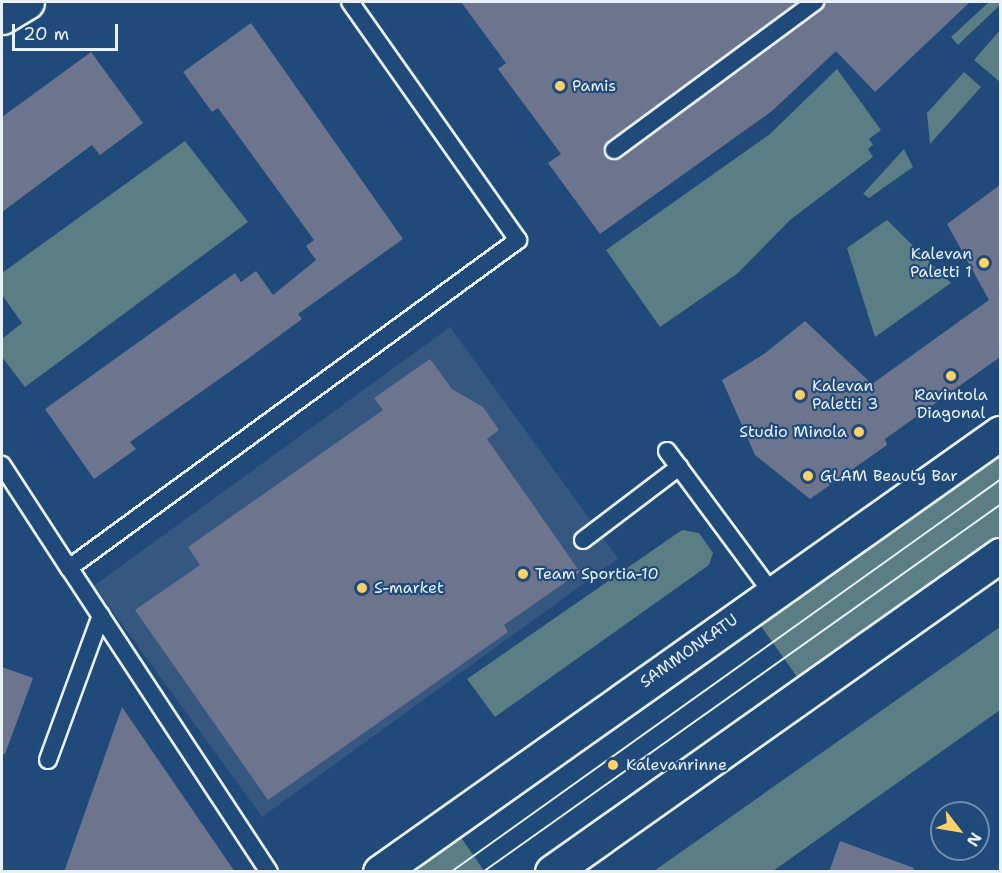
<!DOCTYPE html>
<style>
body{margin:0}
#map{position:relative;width:1002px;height:873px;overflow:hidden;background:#1f4a7a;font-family:"Shantell Sans",sans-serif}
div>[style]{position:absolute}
.built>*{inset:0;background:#365780;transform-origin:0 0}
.green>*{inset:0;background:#5a7e84}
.building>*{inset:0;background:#6d758e}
.roads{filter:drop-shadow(2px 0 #e8f1f8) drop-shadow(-2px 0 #e8f1f8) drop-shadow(0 2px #e8f1f8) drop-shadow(0 -2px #e8f1f8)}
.service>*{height:16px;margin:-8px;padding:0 8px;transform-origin:8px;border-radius:8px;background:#1f4a7a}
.tertiary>*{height:33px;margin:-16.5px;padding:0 16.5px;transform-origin:16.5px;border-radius:16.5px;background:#1f4a7a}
.secondary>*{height:33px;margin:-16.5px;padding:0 16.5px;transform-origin:16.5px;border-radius:16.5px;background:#1f4a7a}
.tram>*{height:1.5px;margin:-0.75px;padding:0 0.75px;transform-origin:0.75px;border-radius:0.75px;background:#e8f1f8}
.dots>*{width:16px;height:16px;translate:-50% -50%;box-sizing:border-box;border:3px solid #1f4a7a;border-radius:50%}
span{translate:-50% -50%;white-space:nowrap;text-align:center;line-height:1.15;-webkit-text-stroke:4.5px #1f4a7a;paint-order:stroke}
.poi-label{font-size:16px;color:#e8f1f8}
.left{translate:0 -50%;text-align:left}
.right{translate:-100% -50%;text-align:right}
.street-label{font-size:16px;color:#e8f1f8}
.frame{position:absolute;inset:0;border:3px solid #e8f1f8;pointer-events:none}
.north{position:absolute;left:930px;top:801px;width:60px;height:60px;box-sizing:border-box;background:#1f4a7a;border:2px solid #6f8dac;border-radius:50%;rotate:121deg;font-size:16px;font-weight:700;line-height:24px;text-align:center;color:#e8f1f8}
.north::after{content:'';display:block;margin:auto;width:21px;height:27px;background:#ffd166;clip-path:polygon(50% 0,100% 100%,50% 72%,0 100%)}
.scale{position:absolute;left:12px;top:24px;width:106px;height:27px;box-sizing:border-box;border:3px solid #e8f1f8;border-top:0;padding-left:8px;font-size:18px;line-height:21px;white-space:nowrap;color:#e8f1f8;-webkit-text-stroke:4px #1f4a7a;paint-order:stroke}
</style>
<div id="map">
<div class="built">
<div style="left:450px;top:327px;width:286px;height:440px;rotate:54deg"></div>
</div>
<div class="green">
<div style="clip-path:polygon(989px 2px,1000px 2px,1000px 5px,958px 45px,951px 37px)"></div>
<div style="clip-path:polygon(1000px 30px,1000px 82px,974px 60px)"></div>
<div style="clip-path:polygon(837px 69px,881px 130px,869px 139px,873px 145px,868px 149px,873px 157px,790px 220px,738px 273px,660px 327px,606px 250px,770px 134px)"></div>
<div style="clip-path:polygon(964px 72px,981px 87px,930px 144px,927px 113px)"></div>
<div style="clip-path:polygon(185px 141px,248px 222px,25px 387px,2px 357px,2px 339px,22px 323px,2px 295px,2px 273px)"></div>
<div style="clip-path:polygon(904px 149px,913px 167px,869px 198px,863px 194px)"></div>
<div style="clip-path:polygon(887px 220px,951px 283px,875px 337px,847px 248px)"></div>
<div style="clip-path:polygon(1000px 447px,1000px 536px,800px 681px,756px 619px)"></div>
<div style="clip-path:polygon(682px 530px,699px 533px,713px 553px,709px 565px,495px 717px,467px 679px)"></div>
<div style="clip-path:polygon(1000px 627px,1000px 710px,773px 871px,654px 871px)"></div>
<div style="clip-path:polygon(458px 833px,484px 871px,416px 872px,424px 865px)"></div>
</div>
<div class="building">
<div style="clip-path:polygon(461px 2px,798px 2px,608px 142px,604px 152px,615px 160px,821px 10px,825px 2px,970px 2px,875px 92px,836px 51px,772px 111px,600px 234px,548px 163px,561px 154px,498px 69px,506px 63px)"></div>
<div style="clip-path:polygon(251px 23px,403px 239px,298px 314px,302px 319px,249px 358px,130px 442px,136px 449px,94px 479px,45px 409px,235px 273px,241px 282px,256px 271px,273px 295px,316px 260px,306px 246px,314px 240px,218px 108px,212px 112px,183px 72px)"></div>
<div style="clip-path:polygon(91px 52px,143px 123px,100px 155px,92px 145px,2px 212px,2px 117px)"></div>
<div style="clip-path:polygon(1000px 185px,1000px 357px,885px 439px,887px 445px,810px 499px,755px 455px,722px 380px,764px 354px,805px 321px,872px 384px,989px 300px,947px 224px)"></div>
<div style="clip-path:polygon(430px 359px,452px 389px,483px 407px,499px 430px,487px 439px,580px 572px,504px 625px,508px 632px,268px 800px,135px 610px,200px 565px,188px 547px,383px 410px,374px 398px)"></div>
<div style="clip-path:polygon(2px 667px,33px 678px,5px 754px,2px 754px)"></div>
<div style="clip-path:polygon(122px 707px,235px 872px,64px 872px)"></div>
<div style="clip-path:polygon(840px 841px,914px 868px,913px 872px,829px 872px)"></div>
</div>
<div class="roads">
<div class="service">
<div style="left:614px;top:150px;width:250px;rotate:-36.4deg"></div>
<div style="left:667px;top:451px;width:177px;rotate:53.5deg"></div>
<div style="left:2px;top:465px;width:123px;rotate:57deg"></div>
<div style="left:583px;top:540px;width:121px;rotate:-37.2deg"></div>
<div style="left:48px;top:760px;width:154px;rotate:-69.9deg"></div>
<div style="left:269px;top:872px;width:364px;rotate:-123.3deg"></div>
<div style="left:69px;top:568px;width:556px;rotate:-36.15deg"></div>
<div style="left:518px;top:240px;width:291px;rotate:-125.2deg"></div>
</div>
<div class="tertiary">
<div style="left:2px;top:17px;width:29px;rotate:-31deg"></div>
</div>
<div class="secondary">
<div style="left:380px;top:872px;width:760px;rotate:-35.3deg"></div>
<div style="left:552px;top:872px;width:549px;rotate:-35.28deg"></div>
</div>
</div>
<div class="tram">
<div style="left:451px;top:872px;width:675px;rotate:-35.53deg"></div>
<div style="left:483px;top:872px;width:634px;rotate:-35.37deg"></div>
</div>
<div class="dots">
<div style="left:560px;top:86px;background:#ffd166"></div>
<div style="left:984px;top:263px;background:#ffd166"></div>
<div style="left:951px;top:376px;background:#ffd166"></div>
<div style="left:800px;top:395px;background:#ffd166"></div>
<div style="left:859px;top:432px;background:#ffd166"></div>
<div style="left:808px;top:476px;background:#ffd166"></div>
<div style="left:523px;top:574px;background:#ffd166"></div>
<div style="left:362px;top:588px;background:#ffd166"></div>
<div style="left:613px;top:765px;background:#ffd166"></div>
</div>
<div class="poi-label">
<span class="left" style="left:572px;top:86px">Pamis</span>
<span class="right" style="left:972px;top:263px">Kalevan<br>Paletti 1</span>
<span class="left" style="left:812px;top:395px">Kalevan<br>Paletti 3</span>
<span style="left:951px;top:404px">Ravintola<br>Diagonal</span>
<span class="right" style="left:847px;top:432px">Studio Minola</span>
<span class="left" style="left:820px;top:476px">GLAM Beauty Bar</span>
<span class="left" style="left:535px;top:574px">Team Sportia-10</span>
<span class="left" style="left:374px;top:588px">S-market</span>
<span class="left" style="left:626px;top:765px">Kalevanrinne</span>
</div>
<div class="street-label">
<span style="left:689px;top:651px;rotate:-35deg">SAMMONKATU</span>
</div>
<div class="frame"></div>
<div class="north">N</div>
<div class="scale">20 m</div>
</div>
